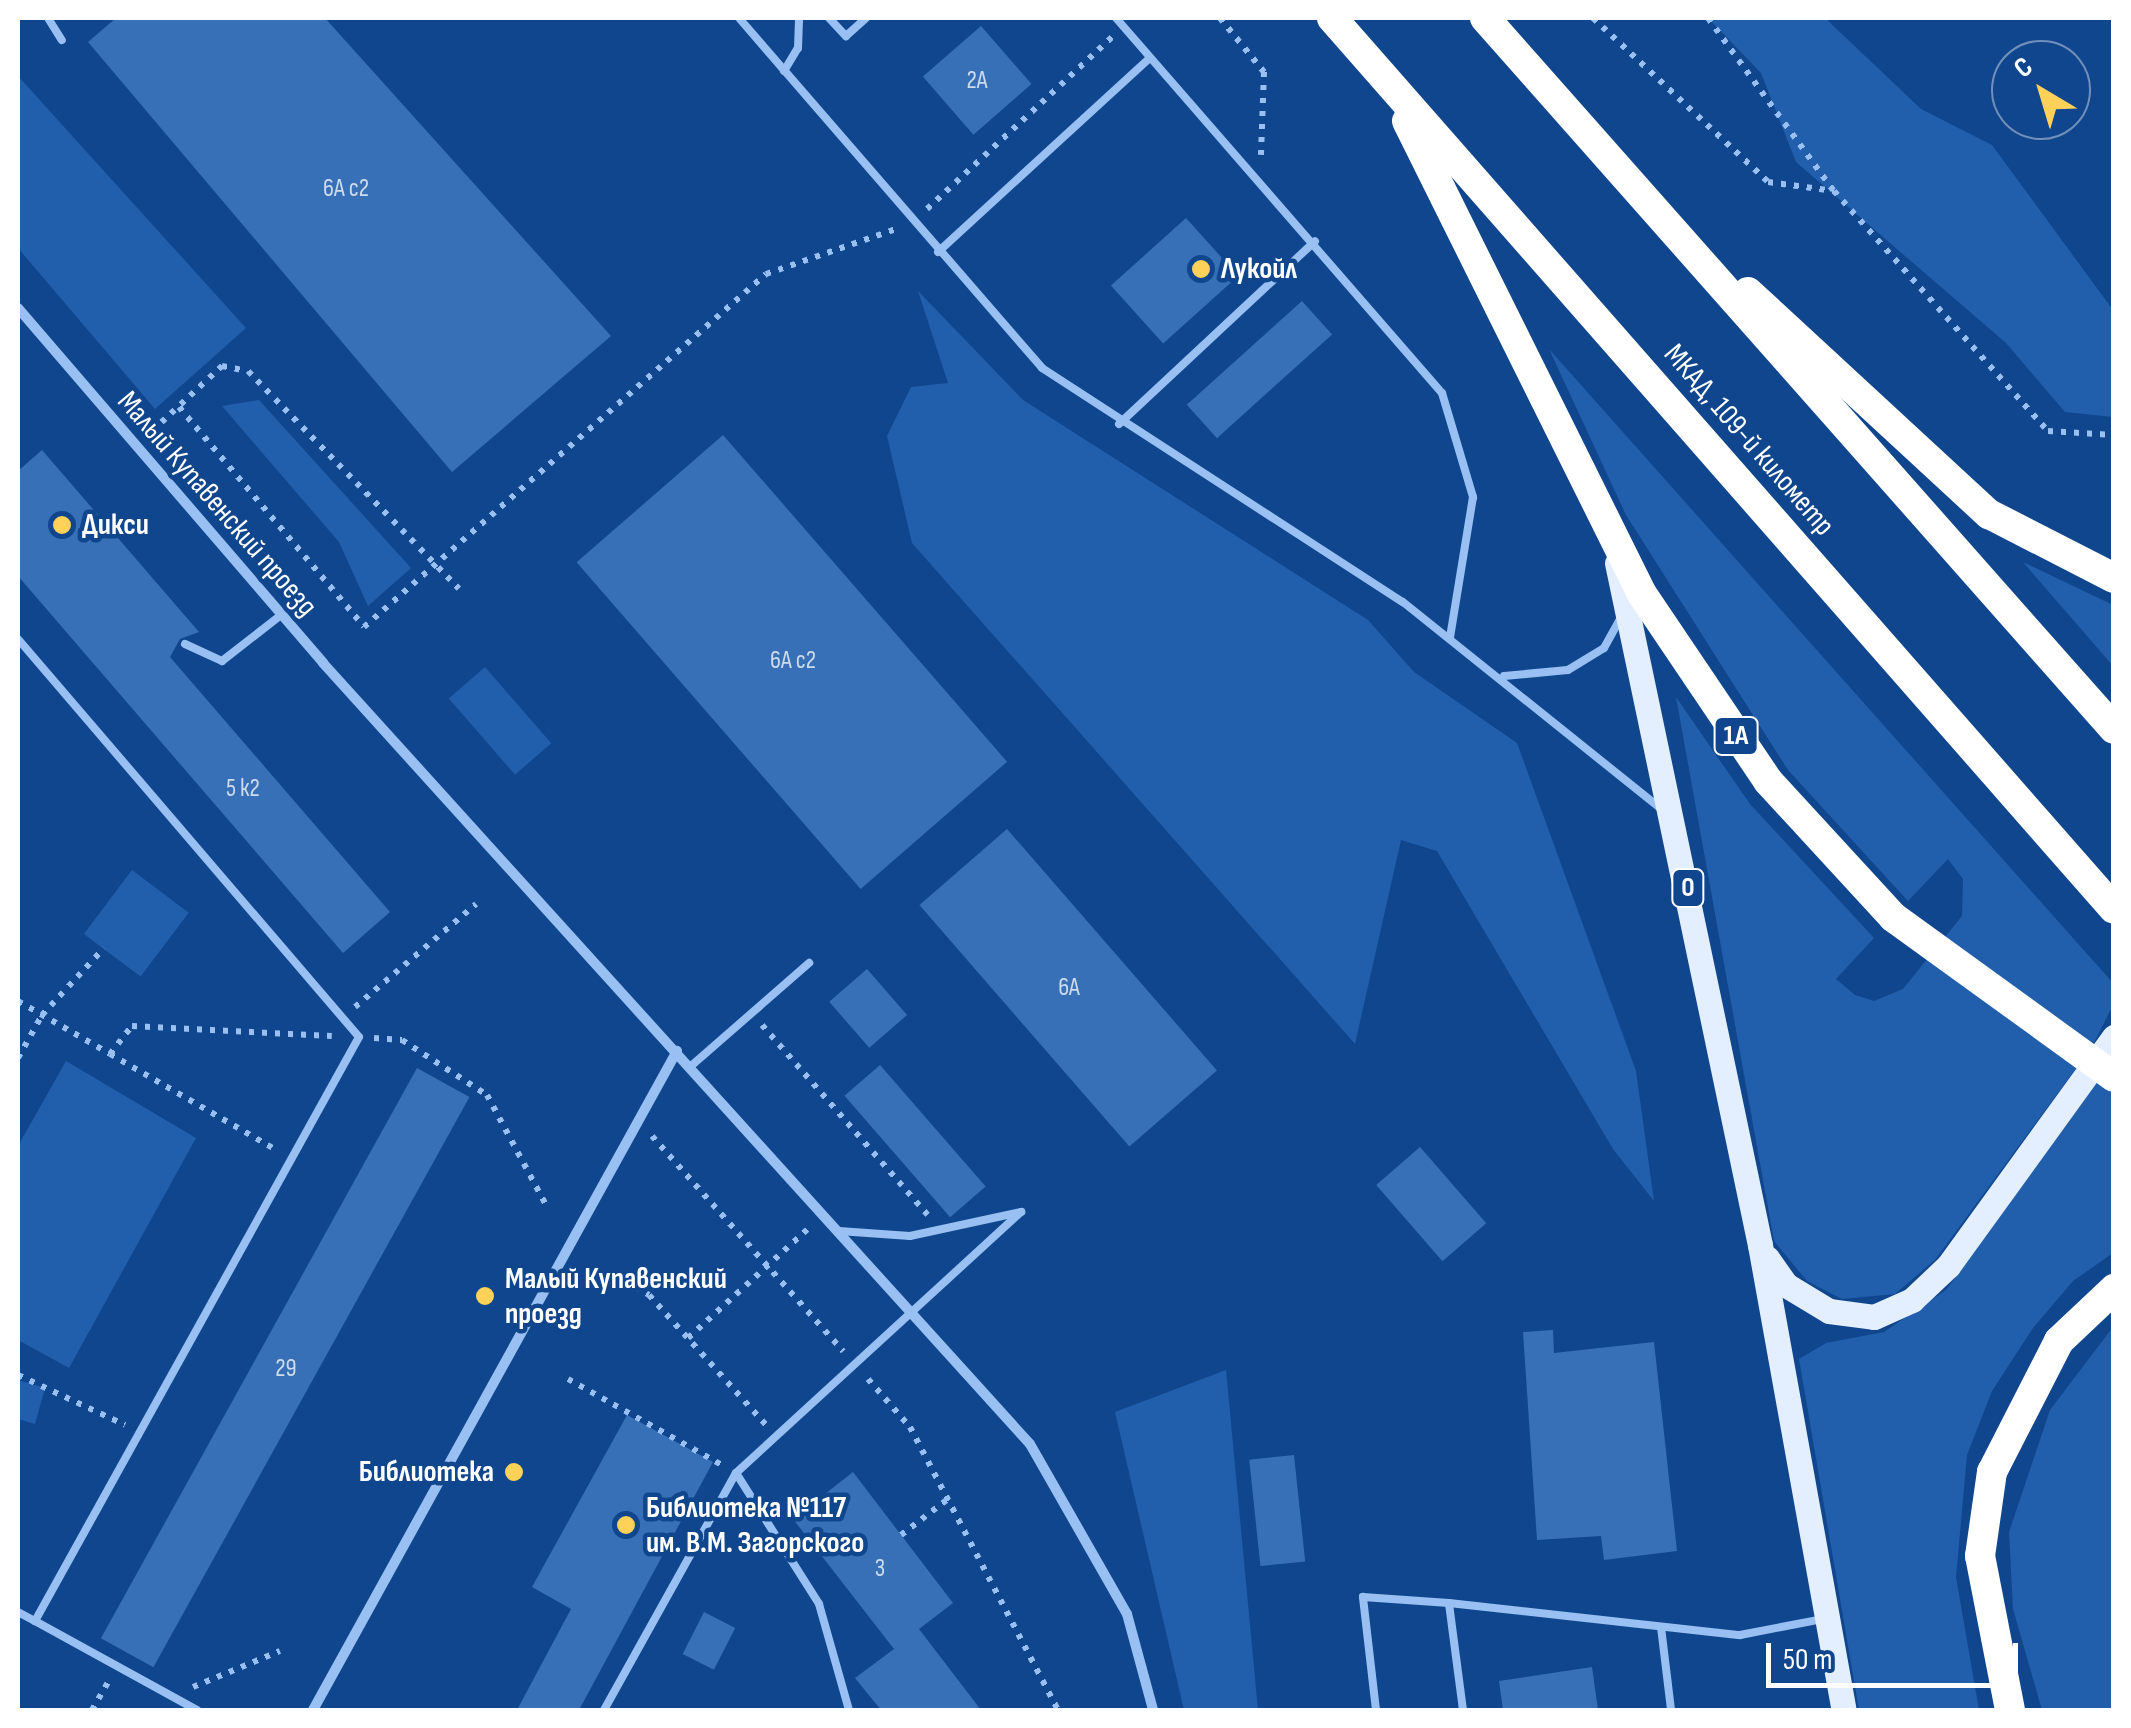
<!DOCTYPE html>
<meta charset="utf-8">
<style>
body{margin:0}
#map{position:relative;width:2131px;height:1728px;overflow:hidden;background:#10468d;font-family:"Sofia Sans Condensed",sans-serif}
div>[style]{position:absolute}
.green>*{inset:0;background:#215fad;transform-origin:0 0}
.building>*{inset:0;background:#3870b7;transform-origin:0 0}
.path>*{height:6px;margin-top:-3px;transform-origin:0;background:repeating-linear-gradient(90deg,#98c0f2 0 5px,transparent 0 13px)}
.lane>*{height:8px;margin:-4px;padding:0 4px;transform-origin:4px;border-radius:4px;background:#98c0f2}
.street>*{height:10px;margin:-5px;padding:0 5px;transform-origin:5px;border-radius:5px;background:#98c0f2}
.primary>*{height:25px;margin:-12.5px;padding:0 12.5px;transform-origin:12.5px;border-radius:12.5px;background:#e3eeff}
.highway>*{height:30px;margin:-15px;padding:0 15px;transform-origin:15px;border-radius:15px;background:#fff}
.highway-bridge>*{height:30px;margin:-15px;padding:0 15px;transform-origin:15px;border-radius:15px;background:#fff}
.dots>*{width:28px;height:28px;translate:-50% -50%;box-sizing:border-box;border:5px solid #10468d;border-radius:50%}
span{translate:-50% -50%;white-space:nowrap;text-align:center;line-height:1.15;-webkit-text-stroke:9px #10468d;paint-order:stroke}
.number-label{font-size:25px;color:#cddbed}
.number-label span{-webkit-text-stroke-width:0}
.shield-label span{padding:2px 8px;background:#10468d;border:2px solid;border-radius:8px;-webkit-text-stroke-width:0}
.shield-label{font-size:28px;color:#fff;font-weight:700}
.poi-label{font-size:30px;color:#fff;font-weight:700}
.left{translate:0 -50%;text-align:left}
.right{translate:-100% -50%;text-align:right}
.street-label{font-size:30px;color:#fff}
.frame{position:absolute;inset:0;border:20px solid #fff;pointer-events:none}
.north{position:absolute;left:1991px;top:40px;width:100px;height:100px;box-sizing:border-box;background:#10468d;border:2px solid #7090bb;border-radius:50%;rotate:322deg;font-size:28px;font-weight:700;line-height:40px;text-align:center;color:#fff}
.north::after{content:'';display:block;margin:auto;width:35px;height:45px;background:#ffd159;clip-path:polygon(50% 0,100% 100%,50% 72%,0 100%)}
.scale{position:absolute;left:1766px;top:1643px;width:252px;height:45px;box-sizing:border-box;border:5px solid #fff;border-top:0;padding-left:12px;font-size:30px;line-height:35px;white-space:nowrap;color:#fff;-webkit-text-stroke:8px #10468d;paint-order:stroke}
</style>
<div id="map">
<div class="green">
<div style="clip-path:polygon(1708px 18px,1825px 18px,1921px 109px,1992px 145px,2113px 310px,2113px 417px,2065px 412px,2006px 343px,1796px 162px,1761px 73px)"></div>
<div style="clip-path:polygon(18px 76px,246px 328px,155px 409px,18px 248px)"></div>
<div style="clip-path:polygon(918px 291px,1023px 400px,1368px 620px,1414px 672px,1517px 743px,1636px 1071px,1654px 1201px,1613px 1149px,1437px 851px,1401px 840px,1355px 1044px,912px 543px,887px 436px,911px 387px,948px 383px)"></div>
<div style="clip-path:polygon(1549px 349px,2113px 983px,2113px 1005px,2093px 1045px,1935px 1260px,1895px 1294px,1842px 1299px,1807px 1281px,1774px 1241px,1676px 697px,1750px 804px,1874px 938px,1836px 979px,1855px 995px,1874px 1001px,1903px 989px,1962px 916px,1963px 879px,1948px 859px,1908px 901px,1788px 770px,1626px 515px)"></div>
<div style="clip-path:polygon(259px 400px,411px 568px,368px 606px,339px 542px,222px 406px)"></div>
<div style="clip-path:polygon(2023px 562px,2113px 605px,2113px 666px)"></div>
<div style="left:485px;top:667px;width:101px;height:48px;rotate:49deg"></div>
<div style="left:132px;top:870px;width:71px;height:80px;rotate:37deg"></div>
<div style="clip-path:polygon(66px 1061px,196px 1138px,69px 1368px,18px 1340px,18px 1146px)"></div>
<div style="clip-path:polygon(2113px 1061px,2113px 1253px,2073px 1281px,2033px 1328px,1992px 1391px,1967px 1455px,1956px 1577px,1979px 1710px,1859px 1710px,1799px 1359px,1826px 1343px,1884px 1332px,1946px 1290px)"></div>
<div style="clip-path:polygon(2113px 1327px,2113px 1710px,2042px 1710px,2013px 1609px,2009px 1532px,2050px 1410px)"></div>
<div style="clip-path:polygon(1226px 1370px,1258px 1710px,1184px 1710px,1115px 1412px)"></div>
<div style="clip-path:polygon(18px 1380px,45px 1388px,35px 1424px,18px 1419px)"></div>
</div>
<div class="building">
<div style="clip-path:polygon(116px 18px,325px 18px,611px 336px,452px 472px,88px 42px)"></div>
<div style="left:981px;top:26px;width:77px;height:77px;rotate:49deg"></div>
<div style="left:1186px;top:218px;width:78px;height:101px;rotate:48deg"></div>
<div style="left:1302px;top:301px;width:45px;height:155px;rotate:48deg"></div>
<div style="left:723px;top:435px;width:433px;height:194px;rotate:49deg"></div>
<div style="clip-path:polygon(42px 450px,199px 632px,180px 639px,170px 657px,390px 912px,343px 953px,18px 576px,18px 471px)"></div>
<div style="left:1007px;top:829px;width:320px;height:116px;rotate:49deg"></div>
<div style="left:867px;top:969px;width:61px;height:50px;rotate:49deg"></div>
<div style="left:880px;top:1065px;width:161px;height:47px;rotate:49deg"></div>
<div style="left:417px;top:1068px;width:60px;height:652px;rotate:29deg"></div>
<div style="left:1420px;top:1147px;width:101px;height:58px;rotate:49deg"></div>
<div style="clip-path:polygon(1553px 1330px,1554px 1353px,1654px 1342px,1677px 1551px,1604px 1560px,1601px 1536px,1537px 1540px,1523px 1332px)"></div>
<div style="clip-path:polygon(627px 1415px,713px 1462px,579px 1710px,517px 1710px,571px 1609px,532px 1587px)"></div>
<div style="left:1294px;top:1455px;width:107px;height:45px;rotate:84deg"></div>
<div style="clip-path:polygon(853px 1472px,953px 1603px,919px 1629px,981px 1710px,881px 1710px,855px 1678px,894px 1649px,793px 1519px)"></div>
<div style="left:704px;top:1612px;width:35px;height:47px;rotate:27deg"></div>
<div style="clip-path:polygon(1592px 1667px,1598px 1710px,1503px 1710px,1499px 1681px)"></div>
</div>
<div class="path">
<div style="left:1220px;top:18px;width:70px;rotate:50.8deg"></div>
<div style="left:1264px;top:72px;width:83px;rotate:92.1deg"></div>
<div style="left:1593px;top:18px;width:240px;rotate:43.1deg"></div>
<div style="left:1768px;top:182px;width:67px;rotate:7.8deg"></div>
<div style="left:1834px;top:191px;width:322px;rotate:48.3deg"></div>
<div style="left:2048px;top:431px;width:66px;rotate:3.5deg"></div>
<div style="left:1708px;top:18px;width:213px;rotate:54deg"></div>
<div style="left:927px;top:209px;width:253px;rotate:-42.9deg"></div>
<div style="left:179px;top:407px;width:287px;rotate:49.9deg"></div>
<div style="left:364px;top:627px;width:535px;rotate:-41.29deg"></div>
<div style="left:766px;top:274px;width:138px;rotate:-19.1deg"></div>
<div style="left:152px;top:431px;width:96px;rotate:-42.9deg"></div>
<div style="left:222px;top:366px;width:26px;rotate:11deg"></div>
<div style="left:248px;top:371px;width:303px;rotate:45.9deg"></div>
<div style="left:18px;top:1001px;width:106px;rotate:29.9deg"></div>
<div style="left:110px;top:1054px;width:36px;rotate:-52deg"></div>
<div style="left:132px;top:1026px;width:200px;rotate:2.9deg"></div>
<div style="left:355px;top:1007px;width:159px;rotate:-40.4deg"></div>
<div style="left:762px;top:1025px;width:252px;rotate:48.9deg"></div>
<div style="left:374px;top:1038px;width:28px;rotate:4deg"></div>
<div style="left:402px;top:1040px;width:101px;rotate:32.9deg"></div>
<div style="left:487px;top:1095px;width:125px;rotate:61.8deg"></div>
<div style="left:110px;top:1054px;width:194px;rotate:30deg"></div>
<div style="left:18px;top:1058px;width:49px;rotate:-60.8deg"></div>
<div style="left:42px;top:1015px;width:91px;rotate:-47.2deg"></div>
<div style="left:652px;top:1136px;width:288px;rotate:48.4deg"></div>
<div style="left:624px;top:1280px;width:29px;rotate:31deg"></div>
<div style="left:649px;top:1295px;width:175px;rotate:48deg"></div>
<div style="left:688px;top:1338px;width:164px;rotate:-42.3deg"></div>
<div style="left:18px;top:1375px;width:118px;rotate:25deg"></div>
<div style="left:568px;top:1379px;width:176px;rotate:29.2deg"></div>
<div style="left:868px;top:1379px;width:64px;rotate:48.8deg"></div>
<div style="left:910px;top:1427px;width:319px;rotate:62.4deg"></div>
<div style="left:901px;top:1535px;width:59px;rotate:-37.5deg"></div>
<div style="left:193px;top:1687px;width:94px;rotate:-22.5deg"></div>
<div style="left:92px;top:1710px;width:34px;rotate:-60deg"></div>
</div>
<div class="lane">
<div style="left:48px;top:18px;width:26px;rotate:58deg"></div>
<div style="left:739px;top:18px;width:463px;rotate:49.1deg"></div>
<div style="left:1042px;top:368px;width:430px;rotate:33deg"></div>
<div style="left:1403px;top:602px;width:328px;rotate:38.7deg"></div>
<div style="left:829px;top:18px;width:25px;rotate:47deg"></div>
<div style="left:846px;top:36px;width:27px;rotate:-42deg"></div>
<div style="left:1116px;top:18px;width:497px;rotate:49deg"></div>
<div style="left:1442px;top:393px;width:109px;rotate:73.4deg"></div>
<div style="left:1473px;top:497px;width:142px;rotate:99.3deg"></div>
<div style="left:784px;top:71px;width:27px;rotate:-59deg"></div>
<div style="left:798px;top:48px;width:30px;rotate:-88deg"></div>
<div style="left:938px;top:252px;width:287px;rotate:-42.5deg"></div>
<div style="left:1119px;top:424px;width:268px;rotate:-43deg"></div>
<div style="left:18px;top:639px;width:524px;rotate:49.41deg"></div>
<div style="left:359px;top:1037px;width:668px;rotate:119.02deg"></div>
<div style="left:35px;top:1621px;width:185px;rotate:28.8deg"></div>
<div style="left:185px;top:644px;width:41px;rotate:24.7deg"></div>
<div style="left:222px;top:661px;width:75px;rotate:-37.9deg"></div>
<div style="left:1504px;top:676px;width:64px;rotate:-5.4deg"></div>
<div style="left:1568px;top:670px;width:42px;rotate:-31.4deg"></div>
<div style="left:1604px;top:648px;width:33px;rotate:-61deg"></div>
<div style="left:691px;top:1066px;width:157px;rotate:-41.1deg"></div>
<div style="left:839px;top:1231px;width:71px;rotate:4deg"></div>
<div style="left:910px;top:1236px;width:114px;rotate:-12.2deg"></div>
<div style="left:736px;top:1473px;width:155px;rotate:57.6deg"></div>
<div style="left:819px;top:1604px;width:110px;rotate:74.2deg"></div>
<div style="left:18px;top:1612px;width:19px;rotate:28deg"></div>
<div style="left:1661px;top:1627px;width:84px;rotate:83.1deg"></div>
<div style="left:604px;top:1710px;width:271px;rotate:-60.9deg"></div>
<div style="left:736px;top:1473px;width:386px;rotate:-42.5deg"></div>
<div style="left:1376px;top:1710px;width:114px;rotate:-96.6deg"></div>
<div style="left:1363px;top:1597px;width:86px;rotate:4deg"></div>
<div style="left:1463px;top:1710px;width:108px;rotate:-97.5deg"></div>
<div style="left:1449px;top:1603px;width:293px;rotate:6.3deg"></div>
<div style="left:1740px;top:1635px;width:85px;rotate:-10.9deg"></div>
</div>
<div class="street">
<div style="left:18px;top:308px;width:468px;rotate:49.3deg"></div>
<div style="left:323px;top:663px;width:1053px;rotate:47.85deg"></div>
<div style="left:1030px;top:1444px;width:196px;rotate:60.3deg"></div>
<div style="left:1127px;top:1614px;width:99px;rotate:74.8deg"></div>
<div style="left:313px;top:1710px;width:753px;rotate:-61.09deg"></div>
</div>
<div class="primary">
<div style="left:1617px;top:563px;width:697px;rotate:78.16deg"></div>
<div style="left:1760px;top:1245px;width:473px;rotate:79.8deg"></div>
<div style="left:1767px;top:1258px;width:33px;rotate:55deg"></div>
<div style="left:1786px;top:1285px;width:50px;rotate:31.2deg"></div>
<div style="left:1829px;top:1311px;width:45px;rotate:7.6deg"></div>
<div style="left:1874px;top:1317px;width:42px;rotate:-24.1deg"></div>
<div style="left:1912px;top:1300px;width:50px;rotate:-43.4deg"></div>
<div style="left:1948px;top:1266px;width:283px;rotate:-54.1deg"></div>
</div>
<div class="highway">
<div style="left:1332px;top:18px;width:1185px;rotate:48.73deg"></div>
<div style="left:1485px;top:18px;width:949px;rotate:48.5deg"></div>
<div style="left:1407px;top:121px;width:528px;rotate:63.58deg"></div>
<div style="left:1642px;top:594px;width:225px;rotate:56deg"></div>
<div style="left:1768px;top:781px;width:185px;rotate:47.4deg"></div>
<div style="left:1748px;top:292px;width:328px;rotate:42.7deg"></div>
<div style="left:1989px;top:514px;width:140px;rotate:27.1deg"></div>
<div style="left:2010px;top:1710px;width:157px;rotate:-101deg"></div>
<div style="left:1980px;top:1556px;width:85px;rotate:-81.9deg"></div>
<div style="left:1992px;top:1472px;width:147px;rotate:-62.9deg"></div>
<div style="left:2059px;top:1341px;width:76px;rotate:-43.4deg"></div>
</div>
<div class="highway-bridge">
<div style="left:1893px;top:917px;width:273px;rotate:35.9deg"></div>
</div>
<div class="dots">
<div style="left:1201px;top:269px;background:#ffd159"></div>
<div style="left:62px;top:525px;background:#ffd159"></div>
<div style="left:485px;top:1296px;background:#ffd159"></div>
<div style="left:514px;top:1472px;background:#ffd159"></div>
<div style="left:626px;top:1525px;background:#ffd159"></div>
</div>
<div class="number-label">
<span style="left:977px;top:81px">2А</span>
<span style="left:346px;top:189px">6A c2</span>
<span style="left:793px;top:661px">6А с2</span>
<span style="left:243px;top:789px">5 к2</span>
<span style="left:1069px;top:988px">6А</span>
<span style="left:286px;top:1369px">29</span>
<span style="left:880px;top:1569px">3</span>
</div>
<div class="shield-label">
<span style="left:1736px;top:736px">1A</span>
<span style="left:1688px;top:888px">0</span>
</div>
<div class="poi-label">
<span class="left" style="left:1221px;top:269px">Лукойл</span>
<span class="left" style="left:82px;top:525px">Дикси</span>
<span class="left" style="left:505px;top:1296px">Малый Купавенский<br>проезд</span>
<span class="right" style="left:494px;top:1472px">Библиотека</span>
<span class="left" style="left:646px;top:1525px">Библиотека №117<br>им. В.М. Загорского</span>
</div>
<div class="street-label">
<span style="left:1749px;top:440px;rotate:49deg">МКАД, 109-й километр</span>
<span style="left:217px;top:504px;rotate:49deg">Малый Купавенский проезд</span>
</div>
<div class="frame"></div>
<div class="north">С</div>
<div class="scale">50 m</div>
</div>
